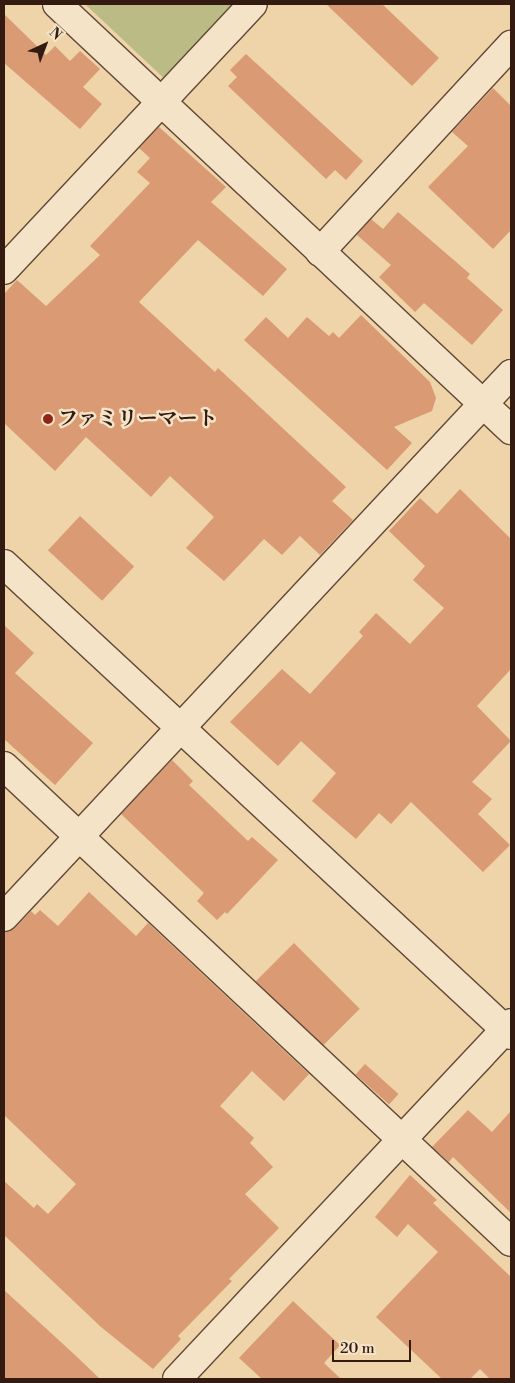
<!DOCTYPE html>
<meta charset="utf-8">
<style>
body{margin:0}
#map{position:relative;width:515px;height:1383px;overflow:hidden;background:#eed4a8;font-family:"Libre Bodoni","Noto Serif JP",serif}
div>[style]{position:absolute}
.green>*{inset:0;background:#bbbc85}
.building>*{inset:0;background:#d99a74;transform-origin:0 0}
.roads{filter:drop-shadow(1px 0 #624938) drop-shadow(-1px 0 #624938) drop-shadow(0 1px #624938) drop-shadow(0 -1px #624938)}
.minor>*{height:28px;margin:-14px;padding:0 14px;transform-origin:14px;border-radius:14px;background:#f4e3c6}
.dots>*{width:14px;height:14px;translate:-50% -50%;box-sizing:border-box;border:2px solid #f4e3c6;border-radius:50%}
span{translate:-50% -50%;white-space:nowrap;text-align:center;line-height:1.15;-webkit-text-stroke:5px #f4e3c6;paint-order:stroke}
.poi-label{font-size:20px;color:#341b12;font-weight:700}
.left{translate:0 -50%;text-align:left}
.frame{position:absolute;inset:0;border:5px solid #341b12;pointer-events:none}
.north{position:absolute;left:20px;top:20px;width:50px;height:50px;-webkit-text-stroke:4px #f4e3c6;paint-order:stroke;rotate:43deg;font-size:14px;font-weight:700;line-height:20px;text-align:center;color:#341b12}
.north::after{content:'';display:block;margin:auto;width:18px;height:22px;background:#341b12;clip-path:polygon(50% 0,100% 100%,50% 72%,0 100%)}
.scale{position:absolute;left:332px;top:1340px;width:79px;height:22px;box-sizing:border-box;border:2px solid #341b12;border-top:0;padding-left:6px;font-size:15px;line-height:18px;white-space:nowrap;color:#341b12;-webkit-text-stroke:4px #f4e3c6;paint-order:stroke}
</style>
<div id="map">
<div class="green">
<div style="clip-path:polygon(85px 4px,241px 4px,168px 82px)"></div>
</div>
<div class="building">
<div style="clip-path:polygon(326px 4px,382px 4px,439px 58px,412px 86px)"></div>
<div style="clip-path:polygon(4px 14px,46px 55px,55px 46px,70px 61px,80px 51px,100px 69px,83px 87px,102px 104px,80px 129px,4px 63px)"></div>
<div style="clip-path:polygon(246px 54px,363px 161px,346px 180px,335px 170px,326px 179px,228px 86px,237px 77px,230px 70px)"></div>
<div style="clip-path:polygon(493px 88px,511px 106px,511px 230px,493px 249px,428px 187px,468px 146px,452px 132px)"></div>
<div style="clip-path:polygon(159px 127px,226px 187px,211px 202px,287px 269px,263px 296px,198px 240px,139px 302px,215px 372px,218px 368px,346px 487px,332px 501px,353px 520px,320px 555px,300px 536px,282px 555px,264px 539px,224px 581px,186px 548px,214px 517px,170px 476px,151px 497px,86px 437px,55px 471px,4px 423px,4px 294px,17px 280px,46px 306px,100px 255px,90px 246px,150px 183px,137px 172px,150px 158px,139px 148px)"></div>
<div style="clip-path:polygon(398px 212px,470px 274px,467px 278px,503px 310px,472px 345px,424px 303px,415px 312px,379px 277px,391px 265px,357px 235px,371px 219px,383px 229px)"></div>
<div style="clip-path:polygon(361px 315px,430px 382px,436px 398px,432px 411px,394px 427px,412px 443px,387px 470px,244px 340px,266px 317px,288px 338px,307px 317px,329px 336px,333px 332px,339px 338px)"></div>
<div style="clip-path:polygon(460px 489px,511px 539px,511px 669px,477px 706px,511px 741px,472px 782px,492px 799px,478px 814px,510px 845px,483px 872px,411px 802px,391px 824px,379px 813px,356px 839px,312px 801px,336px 773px,301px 741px,278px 766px,230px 722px,282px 669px,310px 694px,363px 636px,359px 632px,376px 613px,410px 644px,444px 608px,413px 580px,425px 566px,389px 531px,420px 498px,437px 514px)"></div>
<div style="left:80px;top:516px;width:74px;height:47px;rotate:43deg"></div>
<div style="clip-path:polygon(4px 625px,34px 653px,15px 673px,93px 743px,55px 785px,4px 739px)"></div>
<div style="clip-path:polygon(172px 760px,193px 781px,189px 785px,248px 841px,252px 837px,278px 860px,227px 914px,225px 912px,217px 920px,197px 901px,204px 893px,121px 814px)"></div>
<div style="clip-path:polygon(89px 892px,136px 936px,148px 923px,309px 1074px,284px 1101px,252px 1071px,220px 1106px,254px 1138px,250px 1143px,273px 1167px,245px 1194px,279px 1228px,229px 1279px,232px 1281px,178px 1336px,181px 1339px,153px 1369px,101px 1327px,4px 1235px,4px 1181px,34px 1208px,37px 1204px,48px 1214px,76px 1184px,4px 1115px,4px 932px,15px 928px,31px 911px,35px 915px,40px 910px,58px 926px)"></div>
<div style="left:294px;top:943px;width:93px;height:54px;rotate:45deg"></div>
<div style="left:365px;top:1064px;width:45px;height:14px;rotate:42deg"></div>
<div style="clip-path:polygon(468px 1110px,492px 1132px,511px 1111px,511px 1213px,453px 1157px,449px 1162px,432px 1147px)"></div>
<div style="clip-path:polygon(410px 1175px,437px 1200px,433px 1203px,511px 1277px,511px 1379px,490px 1379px,480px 1369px,470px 1379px,442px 1379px,376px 1317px,438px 1252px,408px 1224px,397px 1237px,375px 1217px)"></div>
<div style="clip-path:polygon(4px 1290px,75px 1355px,100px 1379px,4px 1379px)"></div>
<div style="clip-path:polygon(293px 1301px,340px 1345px,324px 1363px,341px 1379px,262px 1379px,239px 1358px)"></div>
</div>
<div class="roads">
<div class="minor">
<div style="left:57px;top:4px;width:623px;rotate:43.18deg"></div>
<div style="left:320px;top:252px;width:282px;rotate:-47.3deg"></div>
<div style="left:4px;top:270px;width:364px;rotate:-46.9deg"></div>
<div style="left:4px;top:564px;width:692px;rotate:42.89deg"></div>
<div style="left:4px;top:766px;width:695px;rotate:43.19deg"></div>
<div style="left:4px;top:917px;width:743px;rotate:-46.96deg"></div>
<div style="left:177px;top:1379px;width:488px;rotate:-46.8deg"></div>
</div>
</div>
<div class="dots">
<div style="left:48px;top:419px;background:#8f2418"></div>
</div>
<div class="poi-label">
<span class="left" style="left:58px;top:419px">ファミリーマート</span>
</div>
<div class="frame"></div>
<div class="north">N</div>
<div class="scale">20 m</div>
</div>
